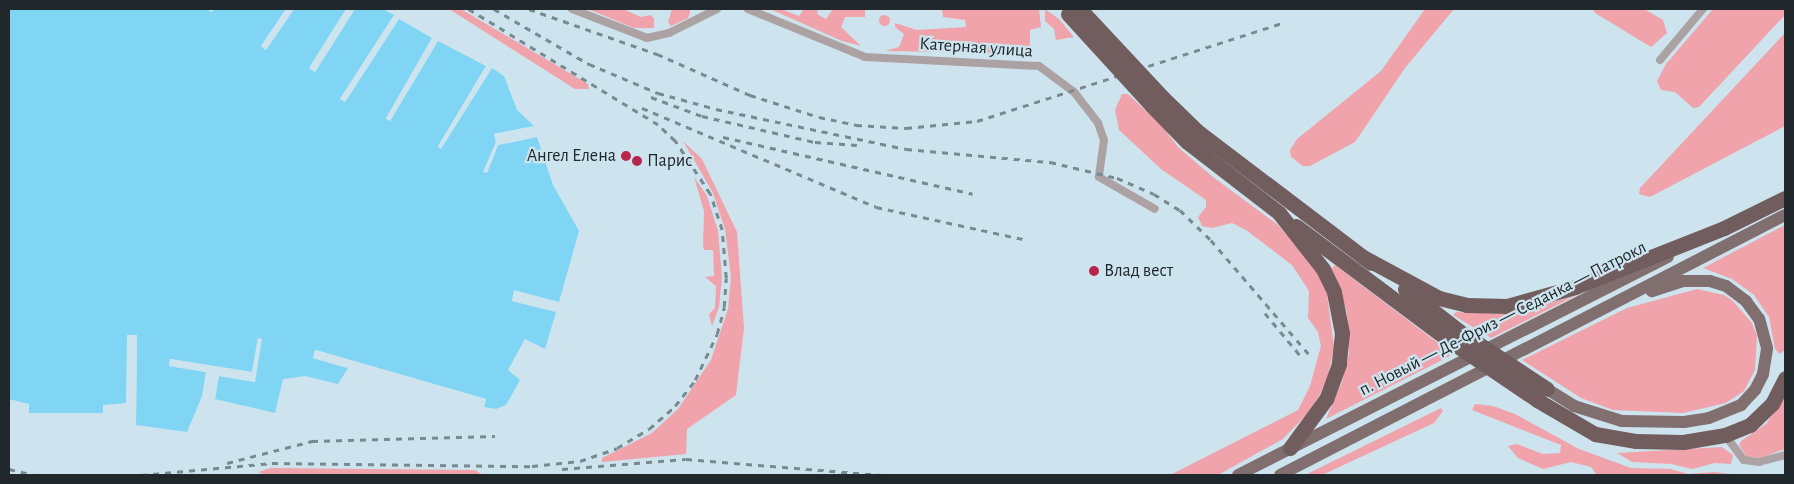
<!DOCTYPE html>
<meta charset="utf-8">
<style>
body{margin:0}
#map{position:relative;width:1794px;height:484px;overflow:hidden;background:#cde4ee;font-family:"Alegreya Sans",sans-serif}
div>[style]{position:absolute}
.green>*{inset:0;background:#f0a3ab}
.round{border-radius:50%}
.water>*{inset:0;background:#80d5f4}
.pier>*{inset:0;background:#cde4ee}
.street>*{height:8px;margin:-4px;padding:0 4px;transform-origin:4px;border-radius:4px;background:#ada2a3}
.primary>*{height:12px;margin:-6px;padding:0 6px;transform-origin:6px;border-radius:6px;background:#816f70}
.highway>*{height:15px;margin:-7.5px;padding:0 7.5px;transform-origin:7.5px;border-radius:7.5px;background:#715c5e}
.rail>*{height:2.5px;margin-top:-1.25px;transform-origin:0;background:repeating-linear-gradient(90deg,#798990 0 6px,transparent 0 12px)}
.highway-bridge>*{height:15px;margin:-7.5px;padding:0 7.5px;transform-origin:7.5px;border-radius:7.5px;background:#715c5e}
.dots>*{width:14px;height:14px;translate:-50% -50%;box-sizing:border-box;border:2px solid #cde4ee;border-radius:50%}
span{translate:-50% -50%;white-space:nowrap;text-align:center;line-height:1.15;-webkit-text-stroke:4.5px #cde4ee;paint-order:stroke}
.street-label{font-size:18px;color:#20282c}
.poi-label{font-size:18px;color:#20282c}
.right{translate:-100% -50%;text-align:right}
.left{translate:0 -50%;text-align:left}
.frame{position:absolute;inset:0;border:10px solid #20282c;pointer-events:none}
</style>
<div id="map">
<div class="green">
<div style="clip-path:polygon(449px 9px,461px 9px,588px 84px,589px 89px,575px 89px)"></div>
<div style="clip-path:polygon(588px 9px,623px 9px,641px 17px,650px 15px,654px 18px,654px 28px,634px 28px)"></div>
<div style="clip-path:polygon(672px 9px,690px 9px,690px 13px,688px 18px,671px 26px,668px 22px)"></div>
<div style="clip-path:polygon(770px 9px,781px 9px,799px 16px,804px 9px,818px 9px,817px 14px,826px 19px,833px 9px,865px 10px,865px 17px,845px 17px,841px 27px,861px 46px,842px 41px)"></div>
<div style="clip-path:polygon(942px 9px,1039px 9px,1041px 27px,1030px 30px,1030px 49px,1026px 53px,885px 51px,899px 47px,904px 34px,895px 27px,895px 23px,917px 30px,966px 27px,965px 20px,943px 17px)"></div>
<div style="clip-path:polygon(1045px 9px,1059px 19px,1074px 37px,1056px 40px,1054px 29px,1045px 21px)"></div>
<div style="clip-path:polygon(1425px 9px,1454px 9px,1405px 68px,1355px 142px,1310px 166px,1303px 166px,1291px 157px,1290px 150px,1297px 139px,1381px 71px)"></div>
<div style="clip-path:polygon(1593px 9px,1644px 9px,1663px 20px,1667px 33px,1651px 47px,1595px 13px)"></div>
<div style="clip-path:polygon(1713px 9px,1785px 9px,1785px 15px,1699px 107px,1693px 108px,1675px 92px,1661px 90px,1657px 81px,1666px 64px)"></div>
<div class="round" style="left:878.5px;top:14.5px;width:11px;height:11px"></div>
<div style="clip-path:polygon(1785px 33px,1785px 126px,1650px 197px,1639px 194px,1640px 188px)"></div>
<div style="clip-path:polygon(1122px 94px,1128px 94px,1161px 125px,1179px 148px,1213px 177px,1278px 225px,1318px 272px,1327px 294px,1334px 347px,1328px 376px,1319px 396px,1309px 412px,1283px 439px,1218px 475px,1170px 475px,1298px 410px,1310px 386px,1321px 346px,1318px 332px,1308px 318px,1309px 291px,1292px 265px,1246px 230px,1232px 223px,1212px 228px,1202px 226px,1198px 217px,1206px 207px,1206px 200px,1161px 169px,1119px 130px,1115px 110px)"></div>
<div style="clip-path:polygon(683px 141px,702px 159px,737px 232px,744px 328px,736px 395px,687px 429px,686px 454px,602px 462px,602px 458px,652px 433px,678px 409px,711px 360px,728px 309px,731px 277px,725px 229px,713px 193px)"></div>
<div style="clip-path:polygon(694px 177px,707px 196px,718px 231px,722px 277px,719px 307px,712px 326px,709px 314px,715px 308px,716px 286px,705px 277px,714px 276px,713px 250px,704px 250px,703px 246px,704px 211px)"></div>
<div style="clip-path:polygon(1785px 225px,1785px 350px,1780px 354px,1775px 349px,1769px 317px,1754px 295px,1732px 279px,1703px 268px)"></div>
<div style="clip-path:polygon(1335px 265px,1450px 352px,1450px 356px,1326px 419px,1342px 382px,1349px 353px,1347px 312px,1331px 269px)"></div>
<div style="clip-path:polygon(1697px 289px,1724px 295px,1733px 301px,1752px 323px,1757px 336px,1755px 370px,1744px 391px,1726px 403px,1683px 413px,1613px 410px,1581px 398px,1522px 360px,1627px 308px)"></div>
<div style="clip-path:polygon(1575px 296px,1491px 338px,1453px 315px,1456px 312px,1509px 314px)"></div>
<div style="clip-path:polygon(1785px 397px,1785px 449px,1760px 458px,1747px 457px,1739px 445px,1741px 441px,1766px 424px)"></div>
<div style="clip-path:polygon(1475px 404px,1493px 406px,1515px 414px,1579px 449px,1631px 468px,1671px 469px,1688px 474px,1715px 472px,1737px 475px,1597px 475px,1591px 467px,1571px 462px,1543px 469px,1518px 458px,1508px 446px,1517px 444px,1543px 454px,1560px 453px,1561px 445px,1472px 410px)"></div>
<div style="clip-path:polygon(1441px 408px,1443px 411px,1434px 423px,1322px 475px,1305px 475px)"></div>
<div style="clip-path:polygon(1722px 447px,1733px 455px,1731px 464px,1715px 463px,1692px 469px,1671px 464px,1632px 462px,1617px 453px)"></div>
<div style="clip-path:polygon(271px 468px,475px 470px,483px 475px,265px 475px,258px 472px)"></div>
</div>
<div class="water">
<div style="clip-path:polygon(9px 9px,206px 9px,212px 12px,214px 9px,286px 9px,261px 46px,266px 50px,294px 9px,346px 9px,309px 68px,315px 72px,355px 9px,383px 9px,394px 15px,340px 99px,345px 102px,399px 19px,432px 38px,386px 118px,390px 121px,438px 41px,486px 66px,438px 146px,441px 148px,492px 68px,504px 76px,517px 110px,534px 126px,494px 134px,496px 142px,487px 173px,498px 145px,537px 137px,553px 185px,579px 231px,559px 302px,514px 291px,512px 301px,556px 312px,545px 349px,525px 339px,508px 370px,520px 380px,506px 405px,496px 409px,484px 407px,486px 399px,316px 350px,313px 358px,348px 368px,338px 384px,305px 376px,283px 379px,275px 413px,215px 399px,219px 376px,255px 382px,258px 338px,252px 372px,170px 359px,169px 366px,206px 372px,202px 396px,187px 432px,136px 425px,137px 335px,128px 335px,126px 403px,103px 405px,103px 413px,29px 413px,29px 404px,9px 399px)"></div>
</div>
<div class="pier">
<div style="clip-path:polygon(286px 9px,289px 9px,265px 46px,294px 9px,266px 50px,261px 46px)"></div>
<div style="clip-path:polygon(346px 9px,312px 67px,314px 69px,355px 9px,315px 72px,309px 68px)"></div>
<div style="clip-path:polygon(394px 15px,344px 98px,399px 19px,345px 102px,340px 99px)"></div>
<div style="clip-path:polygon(432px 38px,397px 105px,438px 41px,390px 121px,386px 119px)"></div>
<div style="clip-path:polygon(486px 66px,462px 111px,492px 68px,441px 149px,438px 147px)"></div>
<div style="clip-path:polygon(534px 126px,497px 136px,498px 143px,537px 137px,498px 145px,487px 173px,483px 172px,496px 142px,494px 134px)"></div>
<div style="clip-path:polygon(514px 290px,559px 302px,516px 293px,515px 299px,556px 312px,512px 301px)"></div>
<div style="clip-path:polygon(127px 335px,137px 335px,136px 425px,134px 337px,130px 337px,126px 406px)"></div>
<div style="clip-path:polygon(258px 338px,262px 339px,255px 382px,219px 376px,215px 399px,217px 374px,253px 379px,254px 375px,172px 362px,208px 370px,204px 397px,206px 372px,169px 366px,170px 359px,252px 372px)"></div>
<div style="clip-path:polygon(315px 350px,486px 399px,484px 407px,483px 400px,317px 353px,316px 356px,350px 369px,313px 358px)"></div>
</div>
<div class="street">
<div style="left:572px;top:9px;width:80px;rotate:21.1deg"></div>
<div style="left:647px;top:38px;width:23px;rotate:-13deg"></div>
<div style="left:669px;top:33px;width:54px;rotate:-26.6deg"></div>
<div style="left:748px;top:9px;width:126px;rotate:22.3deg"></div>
<div style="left:865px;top:57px;width:174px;rotate:3deg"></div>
<div style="left:1039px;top:66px;width:44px;rotate:36.6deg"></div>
<div style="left:1074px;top:92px;width:39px;rotate:52deg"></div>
<div style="left:1098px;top:123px;width:18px;rotate:71deg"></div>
<div style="left:1104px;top:140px;width:37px;rotate:98deg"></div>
<div style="left:1099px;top:177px;width:64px;rotate:29.7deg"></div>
<div style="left:1660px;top:60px;width:67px;rotate:-49.9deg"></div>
<div style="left:1725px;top:435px;width:31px;rotate:53deg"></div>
<div style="left:1744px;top:460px;width:15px;rotate:8deg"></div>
<div style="left:1759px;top:462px;width:27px;rotate:-15deg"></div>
</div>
<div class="primary">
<div style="left:1547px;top:389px;width:32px;rotate:32deg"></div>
<div style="left:1574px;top:406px;width:50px;rotate:17.4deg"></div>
<div style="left:1622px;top:421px;width:62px;rotate:0.9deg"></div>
<div style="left:1684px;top:422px;width:25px;rotate:-9deg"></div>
<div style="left:1709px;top:418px;width:35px;rotate:-22deg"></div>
<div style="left:1741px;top:405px;width:21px;rotate:-47deg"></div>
<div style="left:1755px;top:390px;width:18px;rotate:-63deg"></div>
<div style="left:1763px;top:374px;width:26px;rotate:-81deg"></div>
<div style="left:1767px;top:348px;width:30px;rotate:-105deg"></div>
<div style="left:1759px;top:319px;width:22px;rotate:-126deg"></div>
<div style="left:1746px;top:301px;width:25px;rotate:-143deg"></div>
<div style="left:1726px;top:286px;width:17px;rotate:-163deg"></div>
<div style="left:1710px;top:281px;width:27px;rotate:180deg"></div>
<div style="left:1683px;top:281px;width:33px;rotate:162deg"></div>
<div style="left:1238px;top:475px;width:482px;rotate:-26.9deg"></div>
<div style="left:1280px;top:475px;width:568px;rotate:-27.24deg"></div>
</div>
<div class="highway">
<div style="left:1163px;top:98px;width:47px;rotate:44.1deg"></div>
<div style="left:1197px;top:131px;width:218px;rotate:37.2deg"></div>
<div style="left:1152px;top:106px;width:49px;rotate:45.8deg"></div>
<div style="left:1186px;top:141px;width:118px;rotate:37.7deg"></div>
<div style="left:1279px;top:213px;width:71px;rotate:51.8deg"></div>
<div style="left:1323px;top:269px;width:25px;rotate:64deg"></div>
<div style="left:1334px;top:292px;width:42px;rotate:79deg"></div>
<div style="left:1342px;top:333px;width:31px;rotate:96deg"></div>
<div style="left:1339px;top:364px;width:37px;rotate:110deg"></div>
<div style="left:1326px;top:399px;width:61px;rotate:126.3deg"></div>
<div style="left:1296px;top:226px;width:192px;rotate:36.8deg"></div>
<div style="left:1363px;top:257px;width:86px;rotate:28.3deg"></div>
<div style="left:1439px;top:298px;width:29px;rotate:14deg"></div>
<div style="left:1467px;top:305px;width:40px;rotate:1.4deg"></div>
<div style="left:1507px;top:306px;width:71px;rotate:-15.6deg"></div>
<div style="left:1575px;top:287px;width:160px;rotate:-21.6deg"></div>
<div style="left:1724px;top:228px;width:68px;rotate:-26.2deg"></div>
<div style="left:1405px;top:289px;width:68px;rotate:37.9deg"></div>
<div style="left:1537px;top:400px;width:67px;rotate:30.4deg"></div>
<div style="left:1595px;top:434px;width:42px;rotate:9.7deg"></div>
<div style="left:1636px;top:441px;width:47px;rotate:1.2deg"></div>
<div style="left:1683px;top:442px;width:43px;rotate:-9.5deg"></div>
<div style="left:1725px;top:435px;width:27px;rotate:-22deg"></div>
<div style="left:1750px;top:425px;width:30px;rotate:-44deg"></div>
<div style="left:1772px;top:404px;width:29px;rotate:-63deg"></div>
</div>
<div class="rail">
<div style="left:494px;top:9px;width:110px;rotate:30.1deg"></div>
<div style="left:589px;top:64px;width:75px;rotate:22.8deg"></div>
<div style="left:658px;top:93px;width:60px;rotate:15.4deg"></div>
<div style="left:716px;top:109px;width:194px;rotate:11.9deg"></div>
<div style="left:906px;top:149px;width:145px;rotate:5.2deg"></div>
<div style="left:1050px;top:162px;width:69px;rotate:13.4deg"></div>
<div style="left:1117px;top:178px;width:40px;rotate:23.4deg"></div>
<div style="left:1154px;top:194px;width:31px;rotate:32deg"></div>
<div style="left:1180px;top:210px;width:43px;rotate:44.1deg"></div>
<div style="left:1211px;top:240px;width:155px;rotate:49.4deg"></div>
<div style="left:529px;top:9px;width:136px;rotate:19.4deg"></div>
<div style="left:657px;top:54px;width:102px;rotate:23.8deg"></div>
<div style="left:750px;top:95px;width:72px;rotate:17.7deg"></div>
<div style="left:819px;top:117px;width:38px;rotate:12deg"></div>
<div style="left:856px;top:125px;width:50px;rotate:3.4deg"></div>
<div style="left:906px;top:128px;width:71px;rotate:-5.6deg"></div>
<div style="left:977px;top:121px;width:320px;rotate:-17.8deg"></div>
<div style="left:651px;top:97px;width:54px;rotate:20.4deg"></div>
<div style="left:702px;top:116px;width:116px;rotate:13deg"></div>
<div style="left:815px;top:142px;width:42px;rotate:4.1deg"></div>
<div style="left:642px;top:108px;width:254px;rotate:22.9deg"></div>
<div style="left:876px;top:207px;width:155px;rotate:12.3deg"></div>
<div style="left:723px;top:137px;width:256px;rotate:12.8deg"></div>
<div style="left:1265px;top:313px;width:55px;rotate:50.2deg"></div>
<div style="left:227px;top:463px;width:88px;rotate:-14.5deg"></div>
<div style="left:312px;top:441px;width:183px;rotate:-1.6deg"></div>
<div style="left:9px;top:469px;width:26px;rotate:13deg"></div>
<div style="left:562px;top:469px;width:124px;rotate:-4.6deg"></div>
<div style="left:686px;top:459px;width:196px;rotate:4.7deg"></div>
<div style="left:141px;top:475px;width:132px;rotate:-5.2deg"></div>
<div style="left:272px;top:463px;width:260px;rotate:0.7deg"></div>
<div style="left:532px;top:466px;width:48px;rotate:-5.9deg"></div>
<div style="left:580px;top:461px;width:39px;rotate:-19deg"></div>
<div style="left:617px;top:448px;width:37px;rotate:-31deg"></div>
<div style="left:649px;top:429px;width:35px;rotate:-41deg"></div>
<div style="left:675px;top:406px;width:33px;rotate:-52deg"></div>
<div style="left:695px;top:380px;width:51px;rotate:-64.4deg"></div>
<div style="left:717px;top:334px;width:28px;rotate:-75deg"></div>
<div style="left:724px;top:307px;width:29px;rotate:-86deg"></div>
<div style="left:726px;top:278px;width:48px;rotate:-94.8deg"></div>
<div style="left:722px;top:230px;width:38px;rotate:-108deg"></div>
<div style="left:710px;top:194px;width:64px;rotate:-123.4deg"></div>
<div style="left:675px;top:141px;width:23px;rotate:-137deg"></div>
<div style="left:658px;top:125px;width:223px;rotate:-148.6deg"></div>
</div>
<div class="highway-bridge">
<div style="left:1080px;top:9px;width:122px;rotate:47deg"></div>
<div style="left:1068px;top:14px;width:125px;rotate:47.6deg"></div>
<div style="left:1459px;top:331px;width:105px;rotate:33.4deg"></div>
<div style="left:1450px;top:341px;width:105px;rotate:34.1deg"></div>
</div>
<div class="dots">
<div style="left:626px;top:156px;background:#b7264a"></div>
<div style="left:637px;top:161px;background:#b7264a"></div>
<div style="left:1094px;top:271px;background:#b7264a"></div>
</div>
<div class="street-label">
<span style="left:976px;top:48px;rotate:4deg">Катерная улица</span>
<span style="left:1503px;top:319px;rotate:-27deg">п. Новый — Де-Фриз — Седанка — Патрокл</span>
</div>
<div class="poi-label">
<span class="right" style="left:616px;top:156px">Ангел Елена</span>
<span class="left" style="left:647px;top:161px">Парис</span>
<span class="left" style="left:1104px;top:271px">Влад вест</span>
</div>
<div class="frame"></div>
</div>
